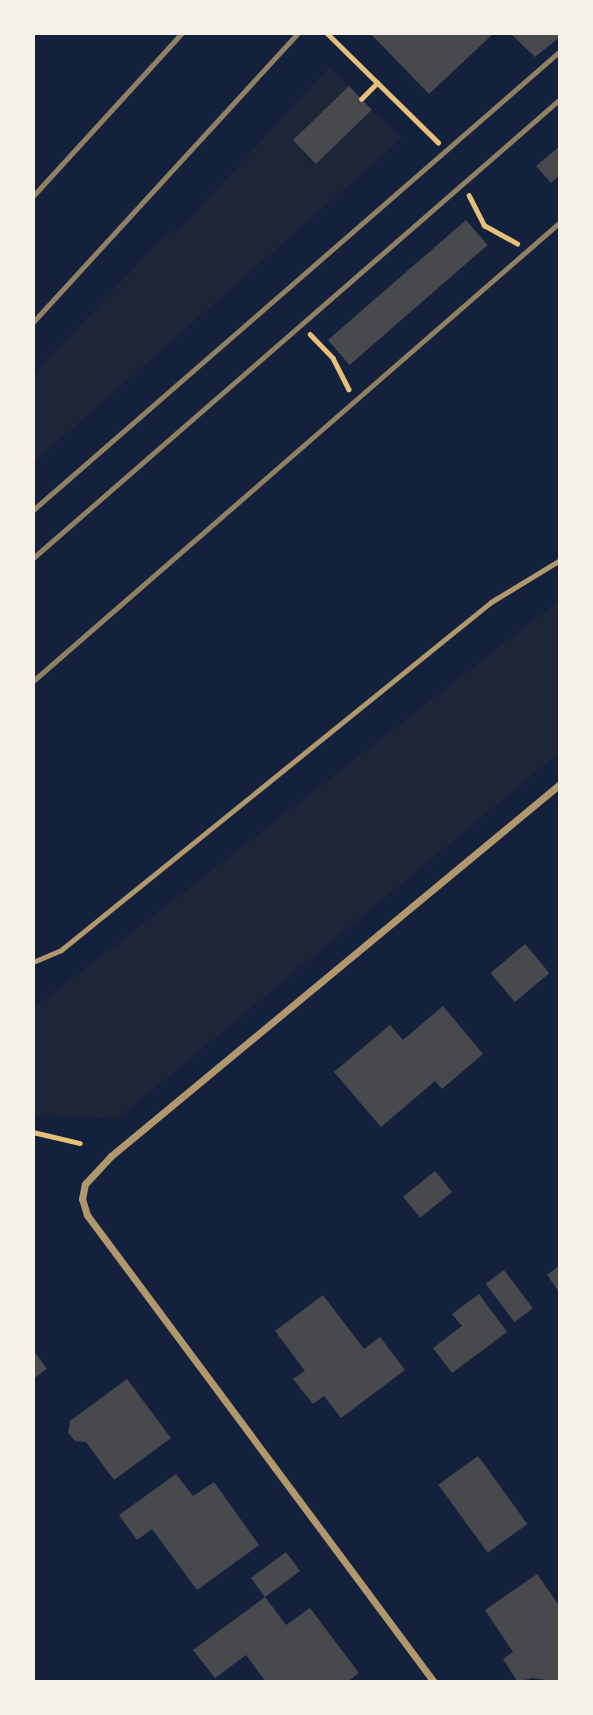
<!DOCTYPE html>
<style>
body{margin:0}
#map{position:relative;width:593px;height:1715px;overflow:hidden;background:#14213d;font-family:"Work Sans",sans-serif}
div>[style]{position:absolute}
.green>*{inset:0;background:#1d2539}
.building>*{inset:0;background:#48494c;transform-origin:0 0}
.path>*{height:4.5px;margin:-2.25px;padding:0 2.25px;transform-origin:2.25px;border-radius:2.25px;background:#e5c07b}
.service>*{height:5px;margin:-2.5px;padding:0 2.5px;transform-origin:2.5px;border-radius:2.5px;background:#b1986c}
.minor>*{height:7px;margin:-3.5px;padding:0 3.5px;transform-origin:3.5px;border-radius:3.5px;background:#b1986c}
.rail>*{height:5px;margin:-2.5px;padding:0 2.5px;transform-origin:2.5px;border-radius:2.5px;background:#918062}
span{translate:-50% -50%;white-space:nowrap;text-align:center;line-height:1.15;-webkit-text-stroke:5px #f6f1e7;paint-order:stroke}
.frame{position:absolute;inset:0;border:35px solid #f6f1e7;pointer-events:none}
</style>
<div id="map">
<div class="green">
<div style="clip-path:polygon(329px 67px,349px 86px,293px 141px,314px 165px,372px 110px,402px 138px,33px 463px,33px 375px,170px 230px,176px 234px)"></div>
<div style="clip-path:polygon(560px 600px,560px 752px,117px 1119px,33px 1115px,33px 1009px)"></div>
</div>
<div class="building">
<div style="clip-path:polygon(370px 33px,494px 33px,429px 94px)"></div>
<div style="clip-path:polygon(510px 33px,560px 33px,560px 37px,535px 57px)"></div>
<div style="left:349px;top:86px;width:33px;height:78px;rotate:46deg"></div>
<div style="clip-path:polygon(560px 146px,560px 175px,551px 183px,536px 166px)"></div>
<div style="left:466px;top:220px;width:33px;height:183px;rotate:49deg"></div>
<div style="left:525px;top:944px;width:38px;height:45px;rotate:50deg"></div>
<div style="clip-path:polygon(443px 1006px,483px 1054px,442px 1089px,435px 1081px,381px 1127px,334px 1072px,390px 1025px,403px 1040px)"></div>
<div style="left:435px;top:1171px;width:27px;height:41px;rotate:51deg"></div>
<div style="clip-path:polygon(560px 1265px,560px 1293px,547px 1275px)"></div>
<div style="left:504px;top:1270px;width:48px;height:23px;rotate:53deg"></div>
<div style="clip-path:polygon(479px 1294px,507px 1332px,452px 1373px,433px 1348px,462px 1326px,452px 1314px)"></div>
<div style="clip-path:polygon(323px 1295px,364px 1349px,380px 1337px,405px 1370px,341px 1418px,324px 1396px,313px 1404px,293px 1379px,305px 1371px,275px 1331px)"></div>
<div style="clip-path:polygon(33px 1350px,47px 1369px,33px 1379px)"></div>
<div style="clip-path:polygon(127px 1379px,171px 1438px,114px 1480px,86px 1442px,75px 1441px,68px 1433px,70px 1421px)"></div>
<div style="left:478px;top:1456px;width:84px;height:49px;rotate:54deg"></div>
<div style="clip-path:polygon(176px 1474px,193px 1496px,214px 1482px,259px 1545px,197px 1590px,152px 1529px,137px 1540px,119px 1515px)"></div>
<div style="clip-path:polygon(286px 1552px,300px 1571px,265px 1597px,286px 1625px,310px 1608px,359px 1673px,347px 1682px,266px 1682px,246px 1655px,215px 1678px,193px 1650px,265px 1597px,251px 1578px)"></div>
<div style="clip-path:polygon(537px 1574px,560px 1607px,560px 1682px,532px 1678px,518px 1682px,503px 1659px,513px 1652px,485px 1610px)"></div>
</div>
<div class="path">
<div style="left:327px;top:33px;width:156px;rotate:44.5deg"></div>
<div style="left:361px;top:99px;width:23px;rotate:-45deg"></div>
<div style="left:469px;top:195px;width:34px;rotate:63deg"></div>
<div style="left:484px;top:225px;width:38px;rotate:29deg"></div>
<div style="left:310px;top:334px;width:33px;rotate:46deg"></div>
<div style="left:333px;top:358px;width:35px;rotate:63deg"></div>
<div style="left:33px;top:1132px;width:48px;rotate:13.2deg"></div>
</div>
<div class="service">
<div style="left:33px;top:962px;width:30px;rotate:-23deg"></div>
<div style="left:61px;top:950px;width:553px;rotate:-38.98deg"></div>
<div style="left:491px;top:602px;width:81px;rotate:-31.3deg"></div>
</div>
<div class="minor">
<div style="left:434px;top:1682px;width:582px;rotate:-126.61deg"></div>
<div style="left:87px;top:1215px;width:17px;rotate:-107deg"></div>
<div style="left:82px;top:1199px;width:15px;rotate:-79deg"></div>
<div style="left:85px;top:1184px;width:38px;rotate:-47deg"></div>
<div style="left:111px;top:1156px;width:583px;rotate:-39.64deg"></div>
</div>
<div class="rail">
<div style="left:33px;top:196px;width:221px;rotate:-47.6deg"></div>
<div style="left:33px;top:322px;width:392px;rotate:-47.5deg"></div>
<div style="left:33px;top:510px;width:699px;rotate:-41.05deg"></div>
<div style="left:33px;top:558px;width:699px;rotate:-41.05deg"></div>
<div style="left:33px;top:681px;width:699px;rotate:-41.05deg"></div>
</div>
<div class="frame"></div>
</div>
